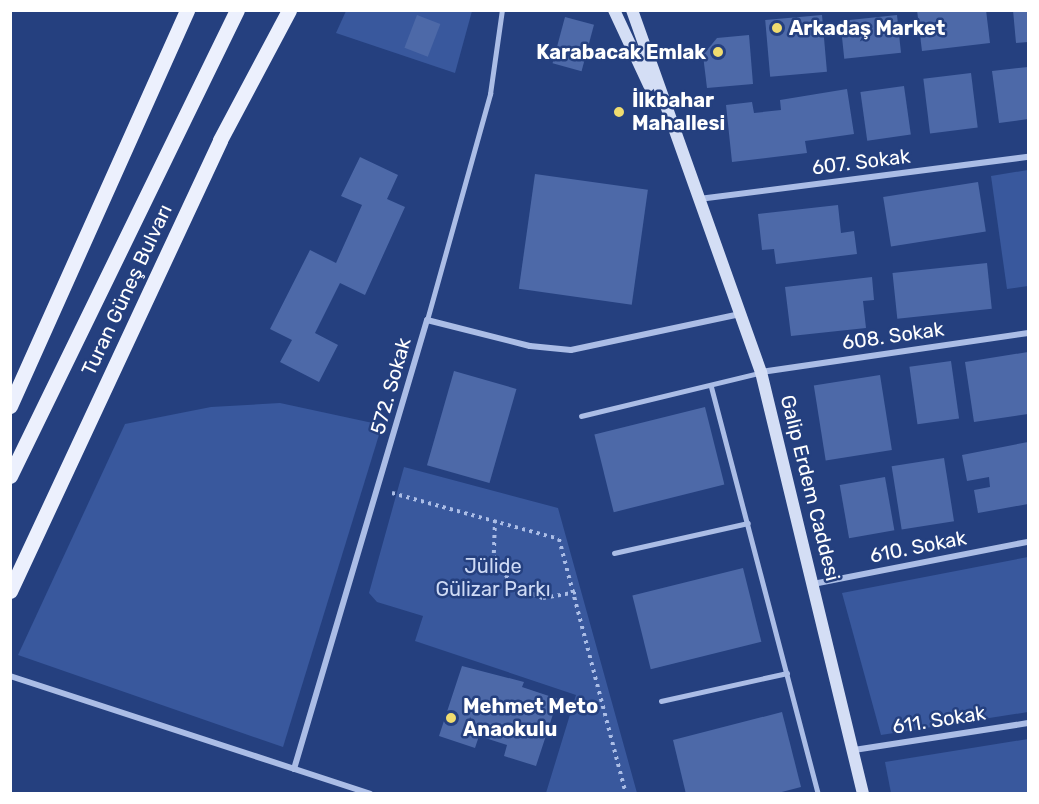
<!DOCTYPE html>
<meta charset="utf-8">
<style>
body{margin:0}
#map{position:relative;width:1039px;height:804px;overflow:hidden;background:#25407f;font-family:Rubik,sans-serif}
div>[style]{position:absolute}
.green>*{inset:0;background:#39589d}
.building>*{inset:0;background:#4d69a8;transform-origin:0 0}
.path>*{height:4px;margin-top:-2px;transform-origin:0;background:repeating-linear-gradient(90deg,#abbde6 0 3px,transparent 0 7.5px)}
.service>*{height:4.5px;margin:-2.25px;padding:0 2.25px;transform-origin:2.25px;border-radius:2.25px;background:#abbde6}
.minor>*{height:6px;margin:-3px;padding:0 3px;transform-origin:3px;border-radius:3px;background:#abbde6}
.secondary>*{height:12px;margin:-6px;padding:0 6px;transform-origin:6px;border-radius:6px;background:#d4def5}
.primary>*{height:15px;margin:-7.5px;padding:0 7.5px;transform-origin:7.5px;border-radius:7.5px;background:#ecf0fd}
.dots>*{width:16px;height:16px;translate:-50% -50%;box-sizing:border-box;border:3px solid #25407f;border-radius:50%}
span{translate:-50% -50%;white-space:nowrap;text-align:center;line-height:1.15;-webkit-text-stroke:5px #25407f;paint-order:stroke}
.poi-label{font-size:20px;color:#fff;font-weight:700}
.left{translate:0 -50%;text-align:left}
.right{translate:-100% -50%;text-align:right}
.street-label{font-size:20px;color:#fff}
.park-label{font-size:20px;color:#cedaf5}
.frame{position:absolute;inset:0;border:12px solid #fff;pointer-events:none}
</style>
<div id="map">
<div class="green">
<div style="clip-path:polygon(346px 11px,472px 11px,455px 73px,336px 33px)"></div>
<div style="clip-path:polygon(1028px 170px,1028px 286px,1007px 289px,991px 176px)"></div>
<div style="clip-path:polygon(280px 403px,382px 425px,283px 747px,18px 655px,125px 424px,211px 407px)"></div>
<div style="clip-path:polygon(404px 467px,558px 508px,637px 793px,546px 793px,576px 695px,415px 641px,423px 616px,377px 602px,369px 593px)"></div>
<div style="clip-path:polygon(1028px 557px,1028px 712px,881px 735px,842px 593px)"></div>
<div style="clip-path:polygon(1028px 739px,1028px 793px,891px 793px,885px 762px)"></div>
</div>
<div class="building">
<div style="clip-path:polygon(917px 10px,986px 10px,990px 43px,922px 51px)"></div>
<div style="clip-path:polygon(1013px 10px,1028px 10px,1028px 42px,1016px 43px)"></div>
<div style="left:417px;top:15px;width:25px;height:35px;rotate:21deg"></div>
<div style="left:822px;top:15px;width:57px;height:57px;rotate:85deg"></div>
<div style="left:897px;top:15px;width:38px;height:57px;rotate:84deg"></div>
<div style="left:565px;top:17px;width:30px;height:48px;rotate:15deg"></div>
<div style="clip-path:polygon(749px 35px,753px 84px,707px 88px,703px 55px,717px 38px)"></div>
<div style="clip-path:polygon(1028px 67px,1028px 119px,999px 123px,992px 71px)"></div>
<div style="left:971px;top:73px;width:55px;height:48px;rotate:83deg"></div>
<div style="left:904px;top:86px;width:49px;height:44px;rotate:82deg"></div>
<div style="clip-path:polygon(847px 89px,854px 134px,805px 141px,807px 153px,732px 162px,726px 105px,752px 102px,754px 113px,781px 110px,780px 100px)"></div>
<div style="clip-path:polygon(360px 157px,398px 175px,387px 199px,405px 207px,365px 295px,340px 283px,315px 333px,338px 345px,319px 382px,280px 362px,292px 340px,270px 329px,310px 250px,336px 263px,362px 205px,341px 196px)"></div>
<div style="left:535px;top:174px;width:114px;height:116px;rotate:8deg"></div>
<div style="left:978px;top:182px;width:50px;height:96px;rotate:81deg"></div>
<div style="clip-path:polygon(838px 205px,841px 233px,854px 231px,857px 254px,776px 264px,774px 249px,762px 250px,758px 214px)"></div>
<div style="left:987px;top:263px;width:46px;height:95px;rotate:84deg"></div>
<div style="clip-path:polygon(872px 277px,874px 300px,863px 301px,866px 328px,791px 336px,785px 287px)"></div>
<div style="clip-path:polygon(1028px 352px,1028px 414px,974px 422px,965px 362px)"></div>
<div style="left:951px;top:361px;width:58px;height:42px;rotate:82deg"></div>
<div style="left:454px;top:371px;width:65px;height:98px;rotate:16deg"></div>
<div style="left:880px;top:375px;width:76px;height:67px;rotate:81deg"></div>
<div style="left:705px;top:407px;width:80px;height:114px;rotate:76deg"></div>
<div style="clip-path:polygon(1028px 442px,1028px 504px,978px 513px,974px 490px,990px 487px,989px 477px,967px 481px,962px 455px)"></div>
<div style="left:944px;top:458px;width:64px;height:53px;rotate:81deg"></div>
<div style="left:885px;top:477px;width:54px;height:46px;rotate:80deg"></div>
<div style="left:743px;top:568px;width:76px;height:114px;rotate:76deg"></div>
<div style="clip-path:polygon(462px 666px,524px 682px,522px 687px,558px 699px,536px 766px,504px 756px,507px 745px,479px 736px,475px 748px,439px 736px)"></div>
<div style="clip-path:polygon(782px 712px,801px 787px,774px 794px,686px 794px,673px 740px)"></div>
</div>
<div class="path">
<div style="left:392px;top:493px;width:173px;rotate:15.4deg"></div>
<div style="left:559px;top:539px;width:264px;rotate:75.3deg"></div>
<div style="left:495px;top:520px;width:36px;rotate:92deg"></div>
<div style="left:494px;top:556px;width:34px;rotate:58deg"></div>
<div style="left:512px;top:585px;width:34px;rotate:23deg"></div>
<div style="left:543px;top:598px;width:34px;rotate:-10deg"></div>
</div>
<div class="service">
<div style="left:427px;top:320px;width:235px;rotate:-74.4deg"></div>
<div style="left:490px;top:94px;width:85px;rotate:-81.9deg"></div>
<div style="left:711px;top:385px;width:423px;rotate:75.3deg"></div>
<div style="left:581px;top:416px;width:183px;rotate:-13.6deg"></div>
<div style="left:614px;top:553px;width:137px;rotate:-12.6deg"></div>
<div style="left:661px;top:701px;width:129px;rotate:-12.5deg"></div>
</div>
<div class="minor">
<div style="left:699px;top:199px;width:332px;rotate:-7.3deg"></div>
<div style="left:761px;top:372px;width:270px;rotate:-8.3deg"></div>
<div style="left:813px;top:584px;width:219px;rotate:-11.1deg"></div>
<div style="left:10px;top:676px;width:379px;rotate:18.1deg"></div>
<div style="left:854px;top:750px;width:176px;rotate:-8.8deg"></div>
<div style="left:294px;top:769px;width:468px;rotate:-73.5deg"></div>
<div style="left:427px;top:320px;width:106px;rotate:14.2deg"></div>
<div style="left:530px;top:346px;width:41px;rotate:5.6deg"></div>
<div style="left:571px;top:350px;width:173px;rotate:-12deg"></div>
</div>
<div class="secondary">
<div style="left:614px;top:10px;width:83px;rotate:65deg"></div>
<div style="left:632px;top:10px;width:384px;rotate:70.4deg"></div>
<div style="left:761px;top:372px;width:434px;rotate:76.4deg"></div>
</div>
<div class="primary">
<div style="left:10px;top:406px;width:434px;rotate:-65.9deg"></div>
<div style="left:10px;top:476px;width:518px;rotate:-64.03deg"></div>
<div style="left:10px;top:591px;width:497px;rotate:-65deg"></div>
<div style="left:220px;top:140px;width:147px;rotate:-62deg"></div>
</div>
<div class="dots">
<div style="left:777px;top:28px;background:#f0dc6f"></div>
<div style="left:718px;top:52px;background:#f0dc6f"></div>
<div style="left:619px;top:112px;background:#f0dc6f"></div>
<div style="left:451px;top:718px;background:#f0dc6f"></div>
</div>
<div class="poi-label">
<span class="left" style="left:789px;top:28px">Arkadaş Market</span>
<span class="right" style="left:706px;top:52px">Karabacak Emlak</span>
<span class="left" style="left:632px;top:112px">İlkbahar<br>Mahallesi</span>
<span class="left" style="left:463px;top:718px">Mehmet Meto<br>Anaokulu</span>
</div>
<div class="street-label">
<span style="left:861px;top:162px;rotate:-7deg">607. Sokak</span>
<span style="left:127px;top:290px;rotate:-65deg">Turan Güneş Bulvarı</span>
<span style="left:893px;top:336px;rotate:-8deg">608. Sokak</span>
<span style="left:391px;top:386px;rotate:-74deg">572. Sokak</span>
<span style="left:810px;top:488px;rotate:76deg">Galip Erdem Caddesi</span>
<span style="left:918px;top:547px;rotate:-11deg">610. Sokak</span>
<span style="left:939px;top:720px;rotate:-9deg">611. Sokak</span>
</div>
<div class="park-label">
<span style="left:493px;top:578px">Jülide<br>Gülizar Parkı</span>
</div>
<div class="frame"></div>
</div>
